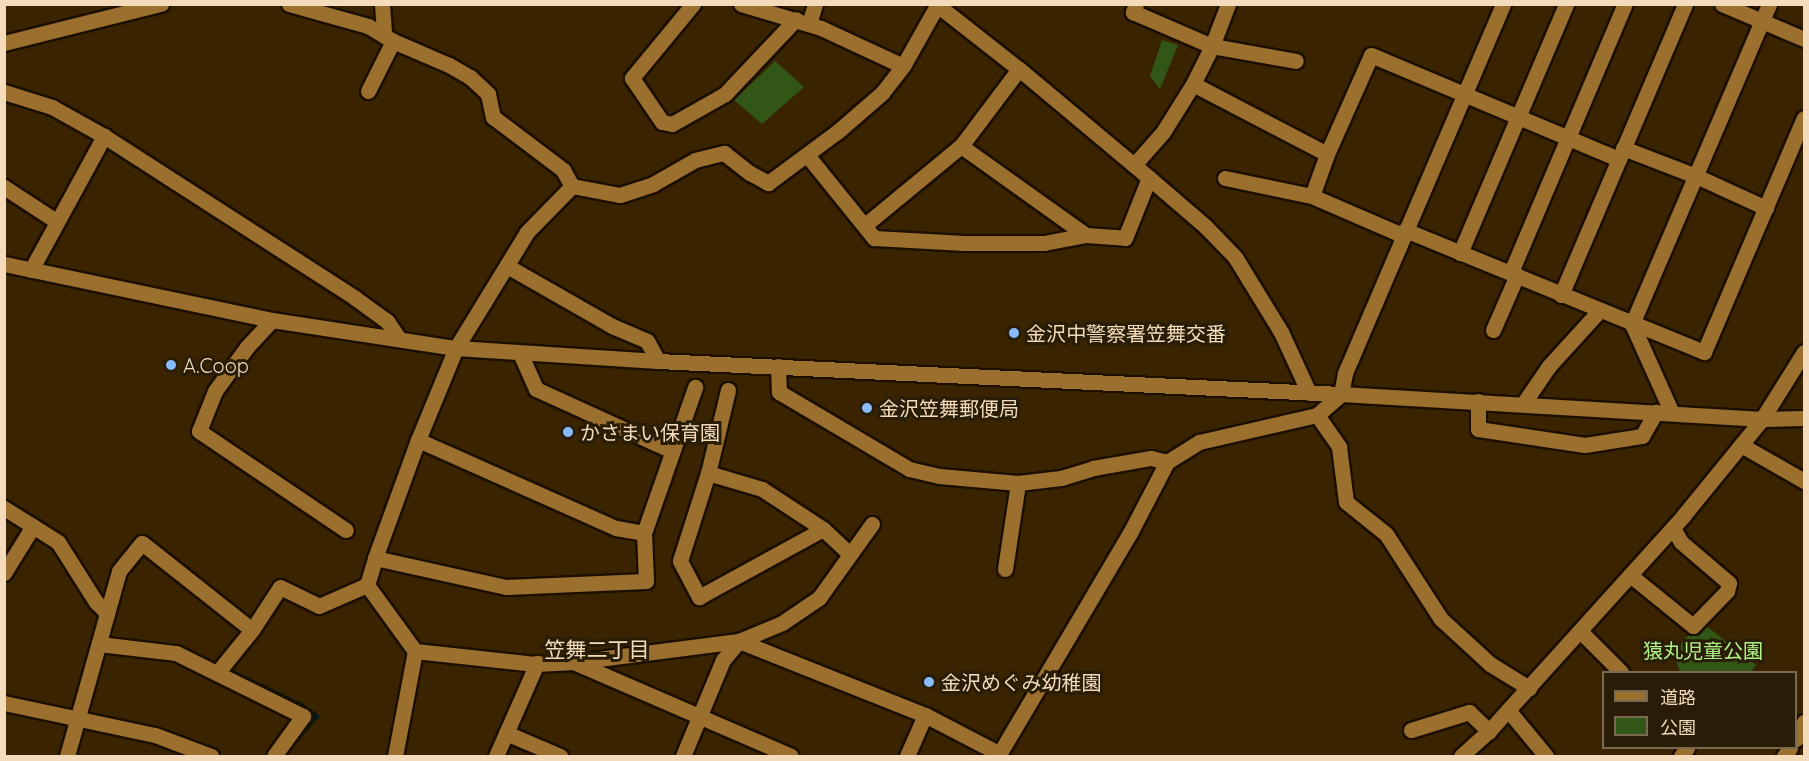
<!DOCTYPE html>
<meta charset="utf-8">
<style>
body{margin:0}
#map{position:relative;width:1809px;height:761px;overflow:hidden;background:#3a2400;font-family:Quicksand,"Noto Sans JP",sans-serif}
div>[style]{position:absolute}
.green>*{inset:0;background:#315615}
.stream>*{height:4.5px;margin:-2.25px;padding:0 2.25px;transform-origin:2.25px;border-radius:2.25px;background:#041616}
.roads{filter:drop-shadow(2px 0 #1c0f00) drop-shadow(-2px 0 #1c0f00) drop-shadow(0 2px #1c0f00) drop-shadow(0 -2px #1c0f00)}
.minor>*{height:15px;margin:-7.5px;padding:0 7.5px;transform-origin:7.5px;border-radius:7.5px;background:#9b702e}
.tertiary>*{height:15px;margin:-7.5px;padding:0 7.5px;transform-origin:7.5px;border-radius:7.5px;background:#9b702e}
.dots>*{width:16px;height:16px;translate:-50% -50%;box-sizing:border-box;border:3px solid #2a1d08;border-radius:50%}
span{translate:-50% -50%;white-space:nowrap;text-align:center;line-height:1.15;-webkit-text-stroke:6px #2a1d08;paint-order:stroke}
.poi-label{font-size:20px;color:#f3dbbc}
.left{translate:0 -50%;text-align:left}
.park-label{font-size:20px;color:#aef187}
.neighbourhood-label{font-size:21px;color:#f3dbbc}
.frame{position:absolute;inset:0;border:6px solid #f3dbbc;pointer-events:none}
.legend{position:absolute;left:1602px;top:671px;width:195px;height:78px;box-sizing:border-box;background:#2a1d08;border:2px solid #7a6950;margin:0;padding:8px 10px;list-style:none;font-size:18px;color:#f3dbbc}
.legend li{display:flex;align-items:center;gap:12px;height:30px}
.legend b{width:30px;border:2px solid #7a6950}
</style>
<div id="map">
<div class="green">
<div style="clip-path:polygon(1162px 40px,1178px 45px,1160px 89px,1150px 76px)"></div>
<div style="clip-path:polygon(775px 61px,804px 87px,762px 124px,734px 100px)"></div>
<div style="clip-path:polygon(1704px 624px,1756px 665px,1751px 672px,1680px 672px,1673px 653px,1693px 630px)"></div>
</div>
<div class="stream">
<div style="left:187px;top:650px;width:127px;rotate:25.8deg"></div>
<div style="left:301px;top:705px;width:19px;rotate:36deg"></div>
<div style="left:316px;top:716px;width:52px;rotate:129.5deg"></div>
</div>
<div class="roads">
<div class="minor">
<div style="left:289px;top:4px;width:82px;rotate:15.6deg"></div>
<div style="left:368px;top:26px;width:29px;rotate:31deg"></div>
<div style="left:393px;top:41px;width:61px;rotate:23.2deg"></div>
<div style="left:449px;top:65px;width:24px;rotate:30deg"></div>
<div style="left:470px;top:77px;width:25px;rotate:43deg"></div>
<div style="left:488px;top:94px;width:24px;rotate:78deg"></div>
<div style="left:493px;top:117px;width:88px;rotate:37.1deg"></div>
<div style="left:563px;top:170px;width:18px;rotate:61deg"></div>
<div style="left:572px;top:186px;width:49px;rotate:10.6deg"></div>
<div style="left:620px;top:195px;width:35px;rotate:-18deg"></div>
<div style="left:653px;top:184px;width:48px;rotate:-29.7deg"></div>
<div style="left:695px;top:160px;width:30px;rotate:-14deg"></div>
<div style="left:724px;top:153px;width:33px;rotate:38deg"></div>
<div style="left:750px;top:173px;width:21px;rotate:29deg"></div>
<div style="left:768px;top:183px;width:86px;rotate:-36.5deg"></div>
<div style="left:837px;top:132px;width:60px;rotate:-40.9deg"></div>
<div style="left:882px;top:93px;width:34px;rotate:-52deg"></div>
<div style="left:903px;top:66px;width:71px;rotate:-60.6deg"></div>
<div style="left:382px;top:4px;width:32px;rotate:86deg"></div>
<div style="left:693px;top:4px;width:96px;rotate:129.5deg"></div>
<div style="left:632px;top:78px;width:53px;rotate:55.7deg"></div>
<div style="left:662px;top:122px;width:10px;rotate:11deg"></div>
<div style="left:672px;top:124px;width:61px;rotate:-29.5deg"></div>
<div style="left:725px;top:94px;width:103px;rotate:-46.6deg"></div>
<div style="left:741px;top:4px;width:84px;rotate:16.7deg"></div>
<div style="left:821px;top:28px;width:90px;rotate:24.9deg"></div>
<div style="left:936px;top:4px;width:105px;rotate:38.1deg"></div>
<div style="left:1019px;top:69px;width:150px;rotate:39.9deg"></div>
<div style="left:1134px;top:165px;width:94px;rotate:40.7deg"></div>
<div style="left:1205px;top:226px;width:43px;rotate:45.9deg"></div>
<div style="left:1235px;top:257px;width:88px;rotate:58.5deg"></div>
<div style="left:1281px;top:332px;width:67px;rotate:65.3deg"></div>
<div style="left:1136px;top:4px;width:9px;rotate:111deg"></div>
<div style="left:1133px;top:12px;width:86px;rotate:23.3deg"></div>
<div style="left:1212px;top:46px;width:85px;rotate:10.1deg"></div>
<div style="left:1722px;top:4px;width:89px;rotate:23.1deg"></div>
<div style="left:809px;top:24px;width:21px;rotate:-73deg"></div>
<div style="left:4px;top:43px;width:162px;rotate:-14deg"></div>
<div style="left:1193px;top:84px;width:151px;rotate:27.6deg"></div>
<div style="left:368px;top:91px;width:56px;rotate:-63.4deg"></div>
<div style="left:4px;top:92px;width:50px;rotate:17.4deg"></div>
<div style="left:52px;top:107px;width:60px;rotate:29.1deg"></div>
<div style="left:104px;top:136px;width:299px;rotate:32.8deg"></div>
<div style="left:355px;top:298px;width:39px;rotate:36deg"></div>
<div style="left:387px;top:321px;width:22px;rotate:56deg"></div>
<div style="left:961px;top:146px;width:153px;rotate:35.5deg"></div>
<div style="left:1623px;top:148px;width:78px;rotate:21deg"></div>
<div style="left:1696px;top:176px;width:77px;rotate:24.6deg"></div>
<div style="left:807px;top:155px;width:107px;rotate:51.1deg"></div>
<div style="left:874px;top:238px;width:90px;rotate:3.2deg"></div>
<div style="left:964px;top:243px;width:80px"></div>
<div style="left:1044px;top:243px;width:43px;rotate:-10.8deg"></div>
<div style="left:1086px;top:235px;width:39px;rotate:4deg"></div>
<div style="left:1125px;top:238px;width:65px;rotate:-68.2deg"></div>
<div style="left:1134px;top:165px;width:44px;rotate:-48.7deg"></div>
<div style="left:1163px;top:132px;width:57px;rotate:-58deg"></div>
<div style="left:1193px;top:84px;width:42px;rotate:-63.4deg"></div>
<div style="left:1212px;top:46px;width:45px;rotate:-69.1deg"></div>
<div style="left:1225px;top:178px;width:89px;rotate:11.7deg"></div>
<div style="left:4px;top:187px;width:62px;rotate:33.2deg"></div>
<div style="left:865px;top:225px;width:124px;rotate:-39.5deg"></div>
<div style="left:961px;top:146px;width:96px;rotate:-53deg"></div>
<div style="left:1405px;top:230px;width:323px;rotate:22.2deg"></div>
<div style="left:1704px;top:352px;width:254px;rotate:-66.9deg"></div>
<div style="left:1402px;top:235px;width:98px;rotate:-156.6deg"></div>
<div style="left:1312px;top:196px;width:45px;rotate:-70.3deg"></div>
<div style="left:1327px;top:154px;width:108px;rotate:-66deg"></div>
<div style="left:1371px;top:55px;width:269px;rotate:22.8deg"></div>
<div style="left:1460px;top:253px;width:271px;rotate:-66.9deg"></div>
<div style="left:507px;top:266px;width:121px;rotate:29.7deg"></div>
<div style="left:612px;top:326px;width:38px;rotate:23deg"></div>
<div style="left:647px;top:341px;width:23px;rotate:61deg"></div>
<div style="left:31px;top:270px;width:153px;rotate:-61.4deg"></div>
<div style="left:1511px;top:272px;width:291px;rotate:-67deg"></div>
<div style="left:1561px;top:295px;width:316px;rotate:-66.9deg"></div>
<div style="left:272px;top:320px;width:37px;rotate:133deg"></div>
<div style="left:247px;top:347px;width:54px;rotate:126deg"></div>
<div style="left:215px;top:391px;width:43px;rotate:111.8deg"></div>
<div style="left:199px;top:431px;width:177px;rotate:34deg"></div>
<div style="left:1493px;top:330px;width:60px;rotate:-66.4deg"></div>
<div style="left:520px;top:353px;width:39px;rotate:66deg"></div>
<div style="left:536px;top:389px;width:149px;rotate:24.5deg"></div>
<div style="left:778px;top:366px;width:26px;rotate:88deg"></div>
<div style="left:779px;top:392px;width:151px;rotate:30.6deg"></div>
<div style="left:909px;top:469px;width:31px;rotate:13deg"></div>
<div style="left:939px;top:476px;width:79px;rotate:5.1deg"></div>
<div style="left:1018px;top:483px;width:43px;rotate:-6.6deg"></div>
<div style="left:1061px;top:478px;width:34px;rotate:-17deg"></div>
<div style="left:1093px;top:468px;width:59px;rotate:-9.8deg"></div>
<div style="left:1151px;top:458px;width:16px;rotate:14deg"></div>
<div style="left:728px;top:390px;width:85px;rotate:103.5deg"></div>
<div style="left:708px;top:473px;width:92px;rotate:107.7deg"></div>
<div style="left:680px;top:561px;width:41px;rotate:62.2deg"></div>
<div style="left:699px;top:597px;width:141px;rotate:-28.7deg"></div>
<div style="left:823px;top:529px;width:35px;rotate:43deg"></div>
<div style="left:1478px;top:401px;width:28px;rotate:90deg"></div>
<div style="left:1478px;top:429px;width:108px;rotate:8.5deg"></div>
<div style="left:1585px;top:445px;width:58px;rotate:-9deg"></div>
<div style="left:1642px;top:436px;width:28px;rotate:-60deg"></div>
<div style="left:1523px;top:404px;width:46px;rotate:-55.6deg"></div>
<div style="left:1549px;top:366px;width:76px;rotate:-47.7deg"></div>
<div style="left:1672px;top:413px;width:98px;rotate:-114.2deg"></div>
<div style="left:1632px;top:324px;width:348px;rotate:-66.8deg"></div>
<div style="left:1317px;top:415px;width:39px;rotate:55deg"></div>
<div style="left:1339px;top:447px;width:55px;rotate:82.7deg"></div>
<div style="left:1346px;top:502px;width:51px;rotate:38.7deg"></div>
<div style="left:1386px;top:534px;width:101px;rotate:57.1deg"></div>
<div style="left:1441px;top:619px;width:67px;rotate:42.6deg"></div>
<div style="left:1490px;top:664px;width:46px;rotate:31.6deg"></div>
<div style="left:418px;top:440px;width:217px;rotate:24deg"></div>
<div style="left:616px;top:528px;width:28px;rotate:10deg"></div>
<div style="left:644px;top:533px;width:155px;rotate:-70.7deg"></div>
<div style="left:1741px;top:445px;width:73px;rotate:29.7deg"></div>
<div style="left:708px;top:473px;width:56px;rotate:16.5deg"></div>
<div style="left:762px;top:489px;width:73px;rotate:33.3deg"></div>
<div style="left:4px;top:508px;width:64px;rotate:32.2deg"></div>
<div style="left:58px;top:542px;width:71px;rotate:57.7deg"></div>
<div style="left:96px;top:602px;width:16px;rotate:45deg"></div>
<div style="left:375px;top:558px;width:134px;rotate:12.5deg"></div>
<div style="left:506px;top:587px;width:140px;rotate:-2.5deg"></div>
<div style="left:646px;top:581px;width:48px;rotate:-92.4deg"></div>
<div style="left:1005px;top:569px;width:87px;rotate:-81.4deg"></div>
<div style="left:4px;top:573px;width:55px;rotate:-58.3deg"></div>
<div style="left:1630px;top:575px;width:81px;rotate:39deg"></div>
<div style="left:1693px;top:626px;width:49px;rotate:-45.8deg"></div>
<div style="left:1727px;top:591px;width:8px;rotate:-76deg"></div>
<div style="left:1729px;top:583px;width:63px;rotate:-139.5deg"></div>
<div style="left:1681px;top:542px;width:16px;rotate:-120deg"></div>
<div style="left:1580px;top:631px;width:58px;rotate:45deg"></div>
<div style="left:739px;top:641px;width:200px;rotate:21.7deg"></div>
<div style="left:925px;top:715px;width:85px;rotate:27.5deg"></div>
<div style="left:99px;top:644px;width:78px;rotate:6.7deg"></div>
<div style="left:176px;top:653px;width:142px;rotate:26.4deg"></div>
<div style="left:303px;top:716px;width:49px;rotate:125.9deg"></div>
<div style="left:415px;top:651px;width:121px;rotate:6.2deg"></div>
<div style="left:535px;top:664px;width:40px;rotate:-2.9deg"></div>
<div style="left:575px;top:662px;width:165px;rotate:-7.3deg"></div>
<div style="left:739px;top:641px;width:47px;rotate:-22.7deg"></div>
<div style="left:782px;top:623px;width:45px;rotate:-34deg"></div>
<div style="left:819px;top:598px;width:91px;rotate:-54.4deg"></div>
<div style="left:576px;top:663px;width:234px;rotate:23.4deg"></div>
<div style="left:217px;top:673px;width:55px;rotate:-50.9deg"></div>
<div style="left:4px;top:703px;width:154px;rotate:12deg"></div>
<div style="left:155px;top:735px;width:60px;rotate:20.6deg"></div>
<div style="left:1508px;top:710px;width:60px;rotate:50.4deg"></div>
<div style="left:1411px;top:730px;width:61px;rotate:-17.2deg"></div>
<div style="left:1469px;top:712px;width:28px;rotate:44deg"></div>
<div style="left:506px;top:733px;width:59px;rotate:23.1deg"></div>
<div style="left:1796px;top:739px;width:19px;rotate:-65deg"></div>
<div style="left:67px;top:756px;width:192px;rotate:-74.3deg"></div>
<div style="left:119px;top:571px;width:36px;rotate:-51deg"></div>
<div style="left:142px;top:543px;width:140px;rotate:38.3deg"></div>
<div style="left:252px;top:630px;width:51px;rotate:-56.9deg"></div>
<div style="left:280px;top:587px;width:43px;rotate:26deg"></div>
<div style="left:319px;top:606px;width:52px;rotate:-23.6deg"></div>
<div style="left:395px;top:756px;width:107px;rotate:-79.2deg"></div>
<div style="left:415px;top:651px;width:82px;rotate:-126deg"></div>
<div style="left:367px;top:585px;width:28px;rotate:-73deg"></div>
<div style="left:375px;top:558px;width:126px;rotate:-70deg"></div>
<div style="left:418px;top:440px;width:100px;rotate:-67.6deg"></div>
<div style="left:456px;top:348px;width:136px;rotate:-58.5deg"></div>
<div style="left:527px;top:232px;width:64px;rotate:-45.6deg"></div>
<div style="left:496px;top:756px;width:102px;rotate:-66.2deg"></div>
<div style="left:683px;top:756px;width:104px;rotate:-67.4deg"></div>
<div style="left:723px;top:660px;width:25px;rotate:-50deg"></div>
<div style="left:907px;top:756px;width:45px;rotate:-66.3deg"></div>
<div style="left:998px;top:756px;width:259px;rotate:-59.4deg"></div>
<div style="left:1130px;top:533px;width:80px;rotate:-62.5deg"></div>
<div style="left:1167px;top:462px;width:38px;rotate:-32deg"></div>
<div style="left:1199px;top:442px;width:121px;rotate:-12.9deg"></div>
<div style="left:1317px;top:415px;width:32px;rotate:-41deg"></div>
<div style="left:1341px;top:394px;width:21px;rotate:-79deg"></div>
<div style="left:1345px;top:373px;width:401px;rotate:-66.8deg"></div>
<div style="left:1681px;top:756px;width:10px;rotate:-53deg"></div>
<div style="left:1784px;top:756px;width:10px;rotate:-53deg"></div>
</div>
<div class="tertiary">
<div style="left:4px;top:264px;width:274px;rotate:11.8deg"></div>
<div style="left:272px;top:320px;width:186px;rotate:8.7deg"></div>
<div style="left:456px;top:348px;width:202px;rotate:3.7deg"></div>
<div style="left:658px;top:361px;width:684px;rotate:2.77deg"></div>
<div style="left:1341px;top:394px;width:422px;rotate:3.4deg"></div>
<div style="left:1762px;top:419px;width:42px;rotate:-1.4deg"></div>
<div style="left:1461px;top:756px;width:38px;rotate:-42deg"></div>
<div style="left:1489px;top:731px;width:290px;rotate:-47.9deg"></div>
<div style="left:1683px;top:516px;width:125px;rotate:-50.8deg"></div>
<div style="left:1762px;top:419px;width:79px;rotate:-57.9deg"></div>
</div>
</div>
<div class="dots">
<div style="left:1014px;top:333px;background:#87bbfc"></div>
<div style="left:171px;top:365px;background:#87bbfc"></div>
<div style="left:867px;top:408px;background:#87bbfc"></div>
<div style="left:568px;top:432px;background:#87bbfc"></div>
<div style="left:929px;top:682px;background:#87bbfc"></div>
</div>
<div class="poi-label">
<span class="left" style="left:1026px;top:333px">金沢中警察署笠舞交番</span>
<span class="left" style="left:183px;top:365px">A.Coop</span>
<span class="left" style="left:879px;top:408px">金沢笠舞郵便局</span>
<span class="left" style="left:580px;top:432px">かさまい保育園</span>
<span class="left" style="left:941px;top:682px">金沢めぐみ幼稚園</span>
</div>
<div class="park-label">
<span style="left:1703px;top:650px">猿丸児童公園</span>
</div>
<div class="neighbourhood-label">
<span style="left:597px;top:649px">笠舞二丁目</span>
</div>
<div class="frame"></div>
<ul class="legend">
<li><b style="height:8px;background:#9b702e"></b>道路</li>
<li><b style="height:16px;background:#315615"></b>公園</li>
</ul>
</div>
